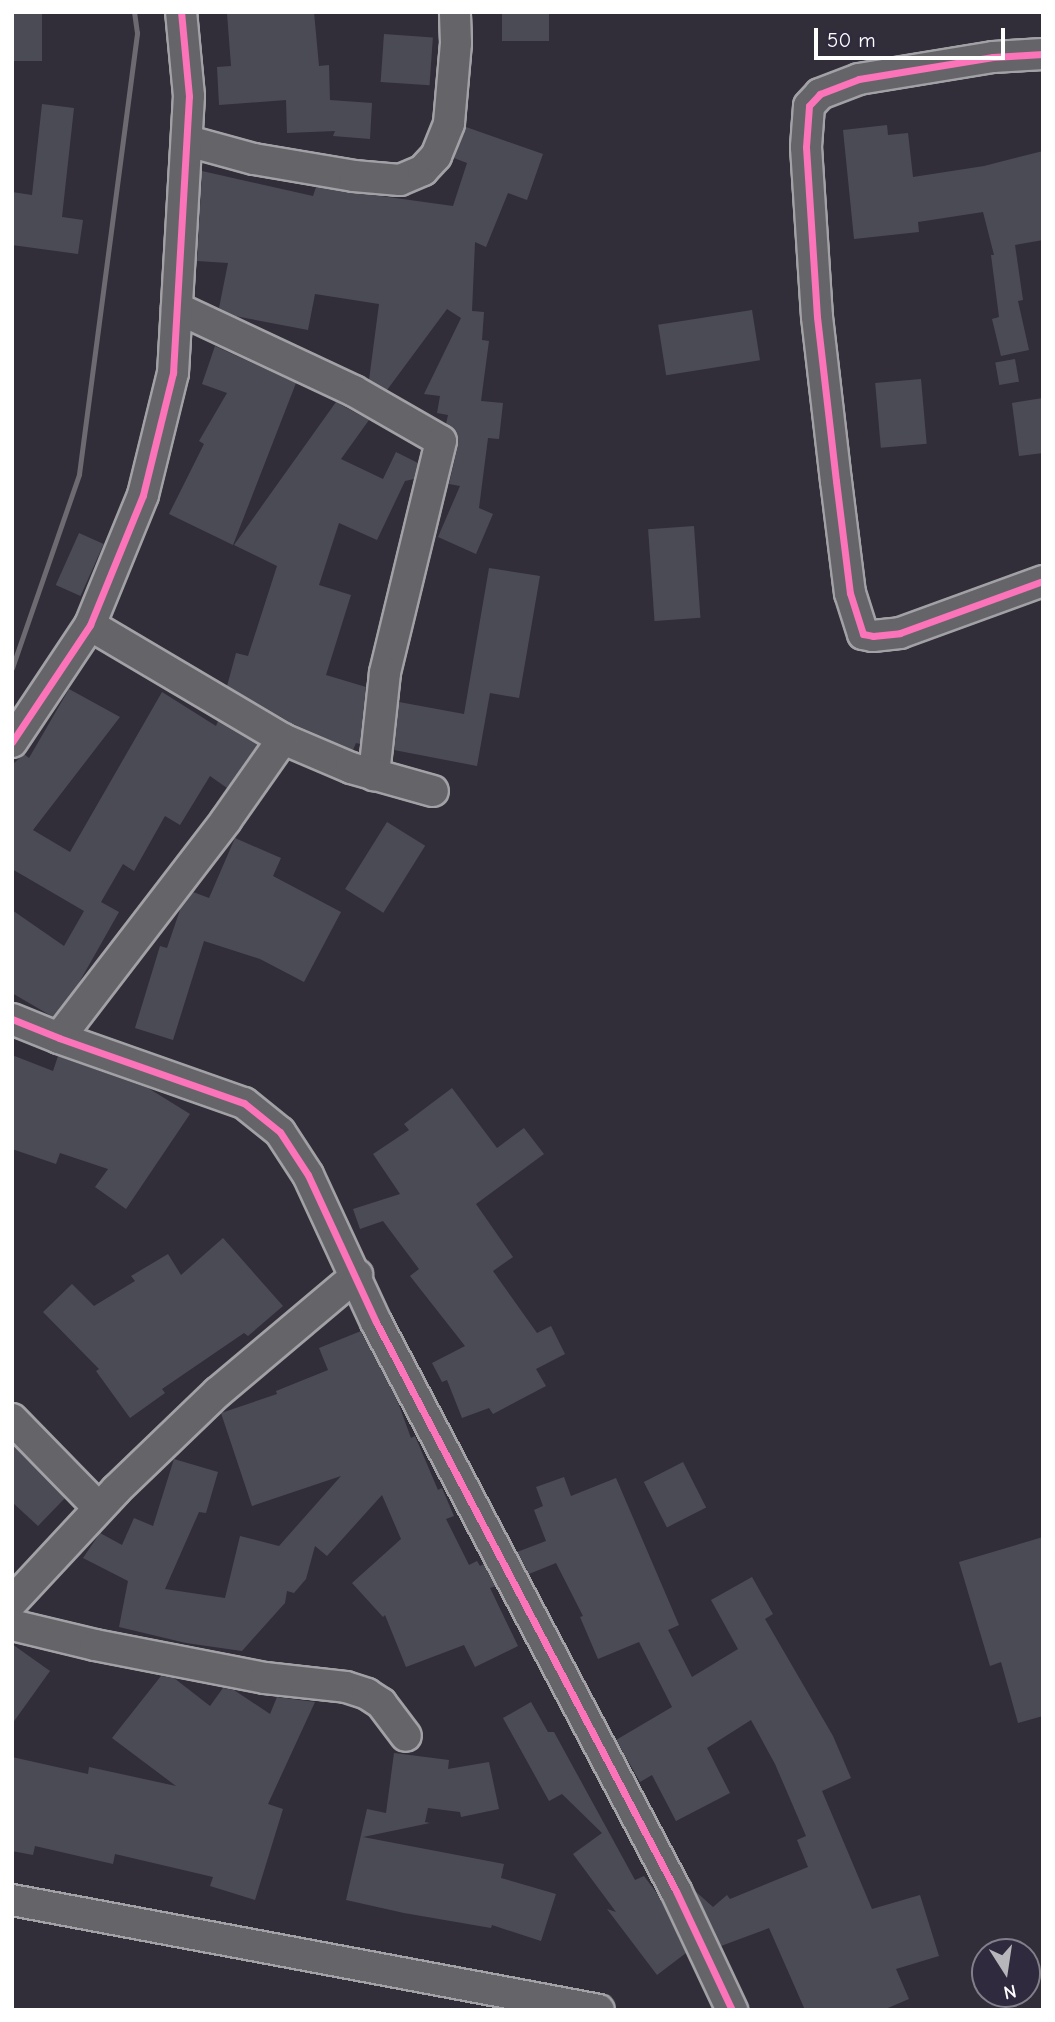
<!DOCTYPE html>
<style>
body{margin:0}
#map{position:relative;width:1055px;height:2022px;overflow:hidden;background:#312e39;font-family:"Comic Neue",sans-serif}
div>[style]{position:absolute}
.building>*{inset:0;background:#4b4b56;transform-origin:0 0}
.roads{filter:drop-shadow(2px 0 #a2a1a6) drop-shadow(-2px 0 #a2a1a6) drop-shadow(0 2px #a2a1a6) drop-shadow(0 -2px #a2a1a6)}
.minor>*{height:30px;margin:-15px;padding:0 15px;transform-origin:15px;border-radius:15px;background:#656469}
.rail>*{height:5px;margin:-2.5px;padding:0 2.5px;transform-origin:2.5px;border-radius:2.5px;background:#6d6b71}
.cycleway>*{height:7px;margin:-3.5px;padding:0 3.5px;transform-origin:3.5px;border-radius:3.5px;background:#fb73b8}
span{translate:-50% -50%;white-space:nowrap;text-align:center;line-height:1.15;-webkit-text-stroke:5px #2f2a3d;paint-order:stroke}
.frame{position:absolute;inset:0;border:14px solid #fff;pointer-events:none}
.north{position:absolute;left:971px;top:1938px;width:70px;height:70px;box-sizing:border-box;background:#2f2a3d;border:2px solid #827f8b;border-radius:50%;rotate:168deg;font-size:19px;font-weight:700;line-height:28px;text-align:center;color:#fff}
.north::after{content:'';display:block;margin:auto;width:24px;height:32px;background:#b7b6ba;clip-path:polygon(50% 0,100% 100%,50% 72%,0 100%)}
.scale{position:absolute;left:814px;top:28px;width:191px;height:32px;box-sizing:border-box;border:4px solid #fff;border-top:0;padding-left:9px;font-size:21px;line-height:24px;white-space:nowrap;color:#fff;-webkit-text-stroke:5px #2f2a3d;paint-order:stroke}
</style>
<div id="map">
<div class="building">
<div style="left:12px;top:12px;width:30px;height:49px"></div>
<div style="clip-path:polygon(314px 12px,319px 66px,329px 65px,330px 100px,372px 103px,370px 139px,333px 136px,335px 131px,287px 133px,286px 100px,219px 105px,217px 67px,231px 66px,227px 13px)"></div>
<div style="left:502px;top:12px;width:47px;height:29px"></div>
<div style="left:384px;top:34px;width:49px;height:48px;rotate:4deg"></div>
<div style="clip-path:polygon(42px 104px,74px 108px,62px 217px,83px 220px,78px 254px,12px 245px,12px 192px,32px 195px)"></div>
<div style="clip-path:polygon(887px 125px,888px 135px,908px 133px,913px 177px,984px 166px,1043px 151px,1043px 240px,1015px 245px,1023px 300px,1018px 301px,1029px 350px,1001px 356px,992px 319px,999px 317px,991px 255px,994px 255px,983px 212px,918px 222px,919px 232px,854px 239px,843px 130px)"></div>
<div style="clip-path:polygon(466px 127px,543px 154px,527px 200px,508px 193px,486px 247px,475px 242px,472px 311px,484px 312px,482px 340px,489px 341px,481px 401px,503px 403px,499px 439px,488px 438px,479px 508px,493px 514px,476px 554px,438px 537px,460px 486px,449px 484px,458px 445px,457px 435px,446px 424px,448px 415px,437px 413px,440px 396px,424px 394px,461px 318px,447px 309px,387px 390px,369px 380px,379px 304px,315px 294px,308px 330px,235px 316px,219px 308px,228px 263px,197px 261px,202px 171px,313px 196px,316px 187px,453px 206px,467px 163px,454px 158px)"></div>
<div style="left:752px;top:310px;width:51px;height:95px;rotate:81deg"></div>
<div style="clip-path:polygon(215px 346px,296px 383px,233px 545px,169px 514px,204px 444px,199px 441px,227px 393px,202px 384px)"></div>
<div style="left:1015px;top:359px;width:23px;height:20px;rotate:80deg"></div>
<div style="left:921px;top:379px;width:65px;height:46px;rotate:85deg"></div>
<div style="clip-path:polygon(1043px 398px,1043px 453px,1019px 456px,1012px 403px)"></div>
<div style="clip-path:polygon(336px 402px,369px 420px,341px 459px,383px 479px,396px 452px,418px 463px,414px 479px,405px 481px,377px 540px,339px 523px,319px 585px,351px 595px,326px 675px,366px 687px,360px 744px,356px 743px,353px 750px,291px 723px,227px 686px,236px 653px,248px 656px,277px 566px,234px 545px)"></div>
<div style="left:694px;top:526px;width:92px;height:46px;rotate:86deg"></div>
<div style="left:79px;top:533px;width:27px;height:57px;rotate:24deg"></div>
<div style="clip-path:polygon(489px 568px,540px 576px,519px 698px,490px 693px,477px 766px,394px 750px,399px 702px,464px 714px)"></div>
<div style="clip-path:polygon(69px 689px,120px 717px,33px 830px,70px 852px,162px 692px,216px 726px,218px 721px,258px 744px,227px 788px,210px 776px,180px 825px,165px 816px,134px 871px,123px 864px,101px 902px,119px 912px,76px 988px,53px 1017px,12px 993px,12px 910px,64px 946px,84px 911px,12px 869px,12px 765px,24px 754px,29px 758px)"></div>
<div style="left:387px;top:822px;width:45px;height:79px;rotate:32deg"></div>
<div style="clip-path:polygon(235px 838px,281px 858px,273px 876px,341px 912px,304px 982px,260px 959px,204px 941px,173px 1040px,135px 1028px,160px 946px,167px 948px,181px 907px,193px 892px,209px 898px)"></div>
<div style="clip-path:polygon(12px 1055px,53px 1071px,58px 1056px,148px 1088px,190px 1114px,126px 1209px,95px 1187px,108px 1169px,60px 1153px,56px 1164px,12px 1149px)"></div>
<div style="clip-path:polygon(452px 1088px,497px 1148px,524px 1128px,544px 1154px,476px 1204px,513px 1257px,493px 1271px,537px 1333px,551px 1326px,565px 1354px,536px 1369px,546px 1386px,493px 1414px,489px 1408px,462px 1418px,447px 1380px,442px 1382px,432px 1363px,465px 1346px,410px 1276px,419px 1269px,383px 1221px,360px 1229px,353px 1209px,400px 1194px,373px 1154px,409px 1130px,404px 1124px)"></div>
<div style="clip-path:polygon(223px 1238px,283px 1306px,248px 1336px,244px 1333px,162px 1389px,165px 1393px,130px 1418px,96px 1371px,99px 1369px,43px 1312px,72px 1284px,94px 1306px,135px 1281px,131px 1276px,168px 1254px,181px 1275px)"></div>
<div style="clip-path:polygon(361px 1331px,396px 1397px,411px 1438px,415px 1436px,438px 1490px,442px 1488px,454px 1516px,446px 1519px,469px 1565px,477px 1561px,480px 1566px,484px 1564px,496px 1586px,490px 1588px,518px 1646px,475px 1667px,464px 1645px,406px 1667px,385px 1615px,383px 1617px,352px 1583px,401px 1539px,382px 1495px,327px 1556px,315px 1546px,306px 1579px,294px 1593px,287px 1591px,285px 1603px,242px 1651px,186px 1643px,119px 1627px,128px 1581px,83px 1558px,100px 1533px,122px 1545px,134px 1518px,153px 1526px,174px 1459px,218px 1472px,206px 1513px,199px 1512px,165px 1589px,225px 1598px,240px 1536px,279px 1546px,341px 1476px,252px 1506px,221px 1413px,277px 1394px,276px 1391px,328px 1370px,319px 1348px)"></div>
<div style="clip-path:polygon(12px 1444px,65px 1498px,38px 1526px,12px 1502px)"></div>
<div style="left:683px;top:1462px;width:51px;height:44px;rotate:63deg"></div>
<div style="clip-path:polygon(564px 1477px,571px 1496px,616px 1478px,679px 1625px,668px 1630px,692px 1677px,738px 1649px,711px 1600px,752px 1577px,773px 1614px,765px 1619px,833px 1736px,851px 1778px,822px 1791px,872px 1909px,920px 1895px,939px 1956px,896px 1969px,909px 1999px,883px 2010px,805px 2010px,769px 1928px,721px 1946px,695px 1891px,713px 1907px,727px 1895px,730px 1899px,808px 1867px,797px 1840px,806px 1836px,775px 1764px,751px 1720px,707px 1748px,730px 1793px,676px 1821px,652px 1775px,640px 1782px,616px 1740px,672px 1707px,639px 1642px,598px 1659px,580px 1617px,583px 1616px,556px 1563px,529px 1574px,517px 1552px,546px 1541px,534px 1510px,543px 1506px,536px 1487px)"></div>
<div style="clip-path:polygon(1043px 1537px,1043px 1716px,1018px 1723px,1001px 1662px,990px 1666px,959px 1562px)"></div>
<div style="clip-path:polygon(12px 1644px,50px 1671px,12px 1724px)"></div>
<div style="clip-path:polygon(161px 1676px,174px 1678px,210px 1706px,223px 1688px,234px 1690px,270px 1714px,277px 1697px,315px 1702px,268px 1804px,283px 1809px,255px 1900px,210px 1886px,213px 1877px,115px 1854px,113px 1864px,35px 1846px,33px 1855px,12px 1851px,12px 1757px,88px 1774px,89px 1767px,176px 1786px,112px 1738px)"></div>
<div style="clip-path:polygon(531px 1702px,548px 1732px,554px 1732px,635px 1880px,644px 1876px,659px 1896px,686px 1953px,657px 1975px,607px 1909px,616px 1912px,573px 1854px,602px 1833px,562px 1794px,549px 1801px,503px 1718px)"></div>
<div style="clip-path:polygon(394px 1753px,449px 1760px,448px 1769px,489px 1762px,499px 1809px,461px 1817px,460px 1812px,428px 1808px,425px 1822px,430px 1823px,363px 1837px,504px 1864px,501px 1878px,556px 1894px,541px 1941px,492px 1925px,491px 1928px,404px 1913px,346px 1900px,367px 1809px,386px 1813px)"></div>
</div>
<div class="roads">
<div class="minor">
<div style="left:1043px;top:54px;width:50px;rotate:176.6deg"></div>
<div style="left:993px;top:57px;width:136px;rotate:170.7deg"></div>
<div style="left:859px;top:79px;width:42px;rotate:159deg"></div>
<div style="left:820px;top:94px;width:16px;rotate:133deg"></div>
<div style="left:809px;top:106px;width:41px;rotate:94.2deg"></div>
<div style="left:806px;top:147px;width:170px;rotate:86.3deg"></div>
<div style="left:817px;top:317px;width:165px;rotate:83.4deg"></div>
<div style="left:836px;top:481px;width:113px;rotate:82.9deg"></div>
<div style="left:850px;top:593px;width:43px;rotate:72.4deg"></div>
<div style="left:863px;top:634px;width:10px;rotate:11deg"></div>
<div style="left:873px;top:636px;width:27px;rotate:-6deg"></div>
<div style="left:900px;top:633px;width:152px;rotate:-20deg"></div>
<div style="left:188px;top:141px;width:68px;rotate:15.3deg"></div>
<div style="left:254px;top:159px;width:101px;rotate:9.6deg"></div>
<div style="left:354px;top:176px;width:46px;rotate:5deg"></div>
<div style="left:400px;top:180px;width:25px;rotate:-23deg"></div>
<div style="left:423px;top:170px;width:19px;rotate:-47deg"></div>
<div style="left:436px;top:156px;width:35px;rotate:-68deg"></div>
<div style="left:449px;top:123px;width:80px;rotate:-85deg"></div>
<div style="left:456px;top:43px;width:31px;rotate:-92deg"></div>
<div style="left:177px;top:308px;width:195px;rotate:25.1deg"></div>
<div style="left:354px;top:391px;width:100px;rotate:29.9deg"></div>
<div style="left:441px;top:441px;width:239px;rotate:103.6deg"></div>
<div style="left:385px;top:673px;width:103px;rotate:96.2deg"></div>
<div style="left:90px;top:625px;width:224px;rotate:30.6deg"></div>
<div style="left:283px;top:739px;width:74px;rotate:23.1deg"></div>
<div style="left:351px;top:768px;width:85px;rotate:15.7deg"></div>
<div style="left:12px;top:742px;width:141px;rotate:-56.3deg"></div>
<div style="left:90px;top:625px;width:140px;rotate:-67.8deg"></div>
<div style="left:143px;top:495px;width:126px;rotate:-76.2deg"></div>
<div style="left:173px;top:373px;width:277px;rotate:-86.7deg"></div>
<div style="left:189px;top:96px;width:84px;rotate:-95.4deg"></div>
<div style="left:12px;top:1019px;width:51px;rotate:22deg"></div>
<div style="left:59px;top:1038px;width:196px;rotate:19.4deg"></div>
<div style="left:244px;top:1103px;width:46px;rotate:38.9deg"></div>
<div style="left:280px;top:1132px;width:51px;rotate:56.9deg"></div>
<div style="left:308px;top:1175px;width:162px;rotate:65.2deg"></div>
<div style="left:376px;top:1322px;width:643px;rotate:62.2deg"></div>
<div style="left:676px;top:1891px;width:132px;rotate:64.8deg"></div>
<div style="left:59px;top:1038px;width:275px;rotate:-52.5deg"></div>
<div style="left:226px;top:820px;width:99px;rotate:-54.9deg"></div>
<div style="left:12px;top:1419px;width:124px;rotate:45.7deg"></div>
<div style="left:12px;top:1602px;width:153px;rotate:-47.1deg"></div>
<div style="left:116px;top:1490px;width:141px;rotate:-43.9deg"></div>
<div style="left:218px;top:1392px;width:182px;rotate:-40.1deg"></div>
<div style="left:12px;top:1625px;width:85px;rotate:13.5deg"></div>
<div style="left:95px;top:1645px;width:173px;rotate:11deg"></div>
<div style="left:265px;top:1678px;width:81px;rotate:6.3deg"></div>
<div style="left:346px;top:1687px;width:22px;rotate:18deg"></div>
<div style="left:367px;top:1694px;width:17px;rotate:33deg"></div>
<div style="left:381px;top:1703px;width:41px;rotate:52.9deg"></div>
<div style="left:12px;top:1900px;width:597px;rotate:10.61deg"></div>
</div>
</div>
<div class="rail">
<div style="left:12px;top:668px;width:205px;rotate:-70.9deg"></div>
<div style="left:79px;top:474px;width:445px;rotate:-82.5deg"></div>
<div style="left:137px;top:33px;width:21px;rotate:-98deg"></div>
</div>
<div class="cycleway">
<div style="left:1043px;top:54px;width:50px;rotate:176.6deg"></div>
<div style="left:993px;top:57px;width:136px;rotate:170.7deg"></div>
<div style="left:859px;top:79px;width:42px;rotate:159deg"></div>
<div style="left:820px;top:94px;width:16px;rotate:133deg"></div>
<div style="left:809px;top:106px;width:41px;rotate:94.2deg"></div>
<div style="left:806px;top:147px;width:170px;rotate:86.3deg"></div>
<div style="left:817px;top:317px;width:165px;rotate:83.4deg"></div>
<div style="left:836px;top:481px;width:113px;rotate:82.9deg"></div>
<div style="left:850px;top:593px;width:43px;rotate:72.4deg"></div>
<div style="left:863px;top:634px;width:10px;rotate:11deg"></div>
<div style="left:873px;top:636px;width:27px;rotate:-6deg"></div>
<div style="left:900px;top:633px;width:152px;rotate:-20deg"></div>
<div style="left:12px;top:742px;width:141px;rotate:-56.3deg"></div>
<div style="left:90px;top:625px;width:140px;rotate:-67.8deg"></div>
<div style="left:143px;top:495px;width:126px;rotate:-76.2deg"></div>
<div style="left:173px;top:373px;width:277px;rotate:-86.7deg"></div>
<div style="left:189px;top:96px;width:84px;rotate:-95.4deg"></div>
<div style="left:12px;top:1019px;width:51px;rotate:22deg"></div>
<div style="left:59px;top:1038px;width:196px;rotate:19.4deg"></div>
<div style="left:244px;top:1103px;width:46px;rotate:38.9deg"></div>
<div style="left:280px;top:1132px;width:51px;rotate:56.9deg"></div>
<div style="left:308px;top:1175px;width:162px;rotate:65.2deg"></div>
<div style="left:376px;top:1322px;width:643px;rotate:62.2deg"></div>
<div style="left:676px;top:1891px;width:132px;rotate:64.8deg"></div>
</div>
<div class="frame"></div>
<div class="north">N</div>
<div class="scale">50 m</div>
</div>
